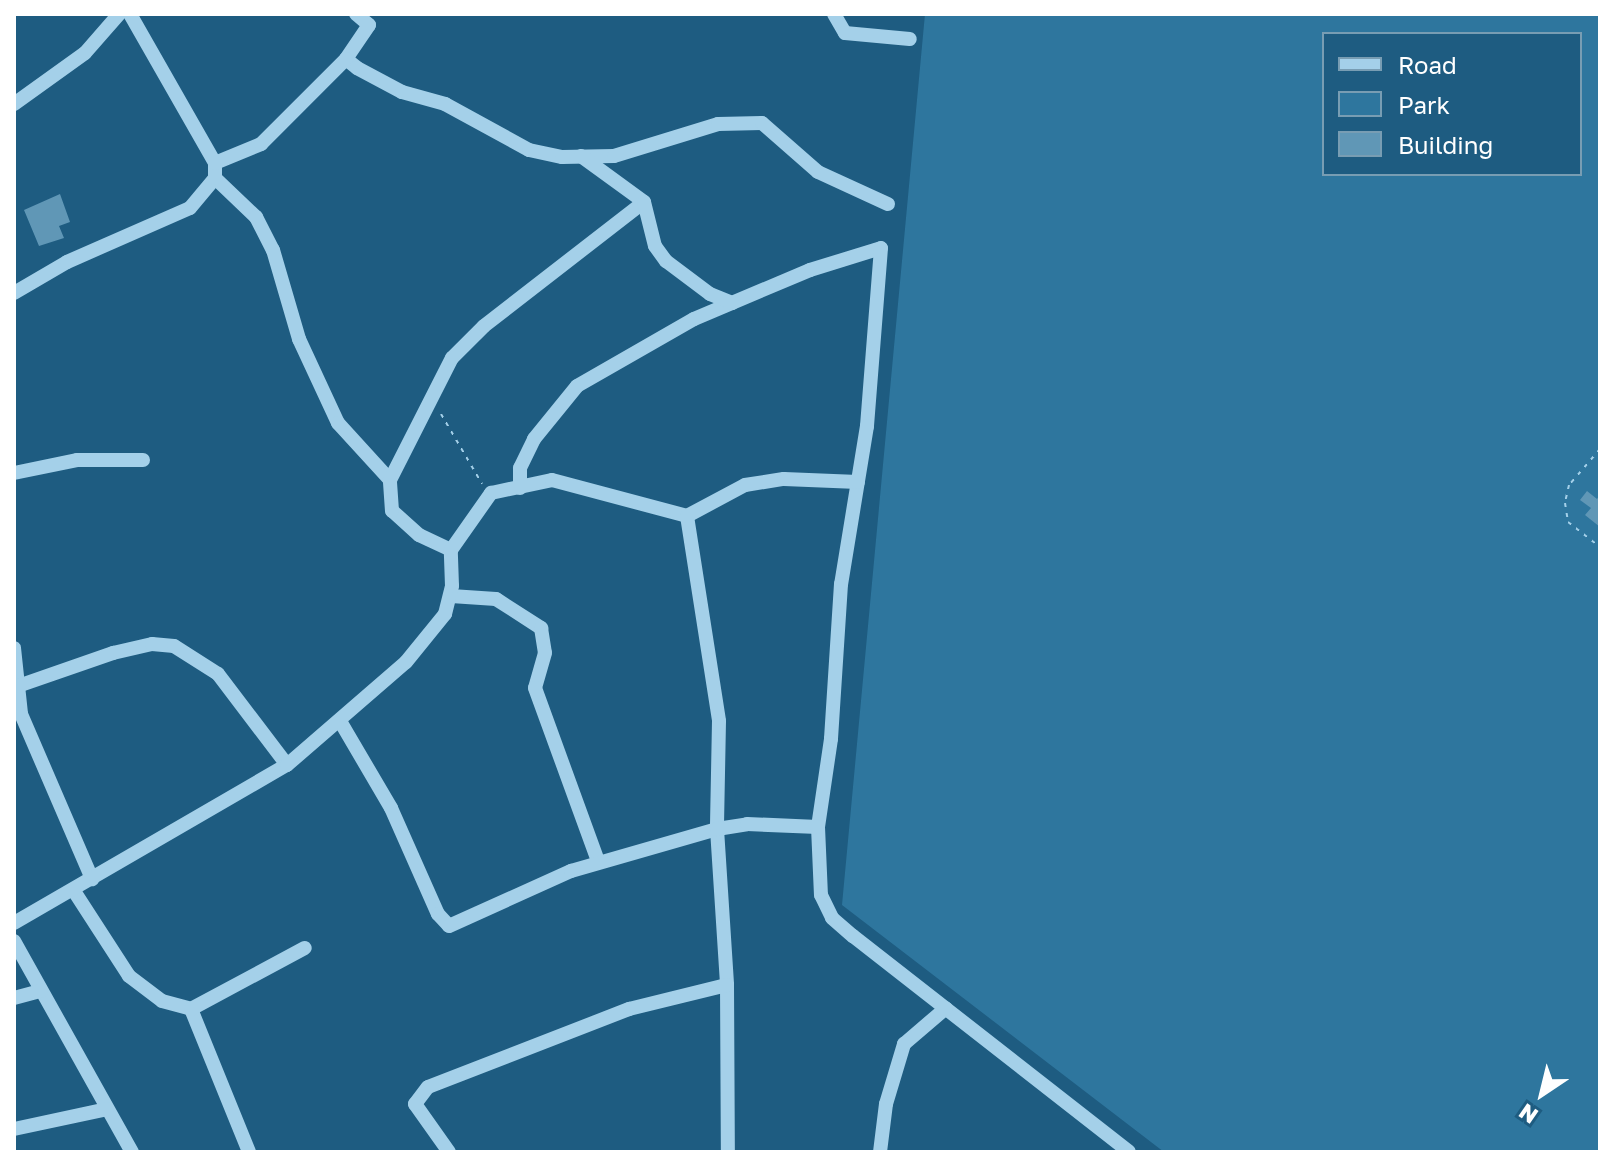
<!DOCTYPE html>
<style>
body{margin:0}
#map{position:relative;width:1614px;height:1166px;overflow:hidden;background:#1e5c81;font-family:"Golos Text",sans-serif}
div>[style]{position:absolute}
.green>*{inset:0;background:#2e769e}
.building>*{inset:0;background:#6097b6}
.path>*{height:2px;margin-top:-1px;transform-origin:0;background:repeating-linear-gradient(90deg,#a4d0e9 0 4px,transparent 0 10px)}
.minor>*{height:14px;margin:-7px;padding:0 7px;transform-origin:7px;border-radius:7px;background:#a4d0e9}
span{translate:-50% -50%;white-space:nowrap;text-align:center;line-height:1.15;-webkit-text-stroke:7px #1e5c81;paint-order:stroke}
.frame{position:absolute;inset:0;border:16px solid #fff;pointer-events:none}
.legend{position:absolute;left:1322px;top:32px;width:260px;height:144px;box-sizing:border-box;background:#1e5c81;border:2px solid #789db3;margin:0;padding:10px 14px;list-style:none;font-size:24px;color:#fff}
.legend li{display:flex;align-items:center;gap:16px;height:40px}
.legend b{width:40px;border:2px solid #789db3}
.north{position:absolute;left:1502px;top:1054px;width:80px;height:80px;-webkit-text-stroke:6px #1e5c81;paint-order:stroke;rotate:215deg;font-size:22px;font-weight:700;line-height:32px;text-align:center;color:#fff}
.north::after{content:'';display:block;margin:auto;width:28px;height:36px;background:#fff;clip-path:polygon(50% 0,100% 100%,50% 72%,0 100%)}
</style>
<div id="map">
<div class="green">
<div style="clip-path:polygon(evenodd,925px 14px,1600px 14px,1600px 1152px,1164px 1152px,842px 905px,925px 14px,1324px 34px,1580px 34px,1580px 174px,1324px 174px,1324px 34px)"></div>
</div>
<div class="building">
<div style="clip-path:polygon(60px 194px,70px 222px,59px 226px,64px 238px,39px 246px,24px 210px)"></div>
<div style="clip-path:polygon(1587px 491px,1597px 499px,1600px 495px,1600px 527px,1585px 515px,1591px 508px,1580px 500px)"></div>
</div>
<div class="path">
<div style="left:441px;top:414px;width:81px;rotate:59.6deg"></div>
<div style="left:1600px;top:449px;width:48px;rotate:130.7deg"></div>
<div style="left:1569px;top:485px;width:18px;rotate:103deg"></div>
<div style="left:1565px;top:503px;width:19px;rotate:81deg"></div>
<div style="left:1568px;top:522px;width:41px;rotate:38deg"></div>
</div>
<div class="minor">
<div style="left:130px;top:14px;width:172px;rotate:60.3deg"></div>
<div style="left:356px;top:14px;width:17px;rotate:40deg"></div>
<div style="left:369px;top:25px;width:41px;rotate:124.1deg"></div>
<div style="left:346px;top:59px;width:14px;rotate:39deg"></div>
<div style="left:357px;top:68px;width:51px;rotate:28.1deg"></div>
<div style="left:402px;top:92px;width:45px;rotate:15.6deg"></div>
<div style="left:445px;top:104px;width:96px;rotate:28.7deg"></div>
<div style="left:529px;top:150px;width:34px;rotate:12deg"></div>
<div style="left:562px;top:157px;width:52px;rotate:-1.1deg"></div>
<div style="left:614px;top:156px;width:109px;rotate:-17.1deg"></div>
<div style="left:718px;top:124px;width:44px;rotate:-1.3deg"></div>
<div style="left:762px;top:123px;width:74px;rotate:41.2deg"></div>
<div style="left:818px;top:172px;width:77px;rotate:24.6deg"></div>
<div style="left:834px;top:14px;width:22px;rotate:60deg"></div>
<div style="left:845px;top:33px;width:65px;rotate:5.3deg"></div>
<div style="left:14px;top:104px;width:87px;rotate:-35.7deg"></div>
<div style="left:85px;top:53px;width:52px;rotate:-48.9deg"></div>
<div style="left:581px;top:156px;width:78px;rotate:36.1deg"></div>
<div style="left:215px;top:178px;width:57px;rotate:43.6deg"></div>
<div style="left:256px;top:217px;width:37px;rotate:63deg"></div>
<div style="left:273px;top:250px;width:93px;rotate:73.7deg"></div>
<div style="left:299px;top:339px;width:93px;rotate:65.1deg"></div>
<div style="left:338px;top:423px;width:77px;rotate:47.6deg"></div>
<div style="left:14px;top:293px;width:61px;rotate:-30.3deg"></div>
<div style="left:67px;top:262px;width:134px;rotate:-23.7deg"></div>
<div style="left:190px;top:208px;width:39px;rotate:-50deg"></div>
<div style="left:215px;top:178px;width:15px;rotate:-90deg"></div>
<div style="left:215px;top:163px;width:50px;rotate:-22.4deg"></div>
<div style="left:261px;top:144px;width:120px;rotate:-45deg"></div>
<div style="left:14px;top:473px;width:64px;rotate:-11.7deg"></div>
<div style="left:77px;top:460px;width:66px"></div>
<div style="left:520px;top:488px;width:20px;rotate:-90deg"></div>
<div style="left:520px;top:468px;width:32px;rotate:-64deg"></div>
<div style="left:534px;top:439px;width:68px;rotate:-50.9deg"></div>
<div style="left:577px;top:386px;width:135px;rotate:-29.8deg"></div>
<div style="left:694px;top:319px;width:126px;rotate:-22.9deg"></div>
<div style="left:810px;top:270px;width:74px;rotate:-17.2deg"></div>
<div style="left:881px;top:248px;width:179px;rotate:94.5deg"></div>
<div style="left:867px;top:426px;width:160px;rotate:99.3deg"></div>
<div style="left:841px;top:584px;width:155px;rotate:93.7deg"></div>
<div style="left:831px;top:739px;width:89px;rotate:98.4deg"></div>
<div style="left:818px;top:827px;width:68px;rotate:87.5deg"></div>
<div style="left:821px;top:895px;width:25px;rotate:64deg"></div>
<div style="left:832px;top:918px;width:28px;rotate:41deg"></div>
<div style="left:853px;top:936px;width:350px;rotate:38deg"></div>
<div style="left:687px;top:516px;width:207px;rotate:81.1deg"></div>
<div style="left:719px;top:721px;width:108px;rotate:91.1deg"></div>
<div style="left:717px;top:829px;width:156px;rotate:86.3deg"></div>
<div style="left:727px;top:985px;width:167px;rotate:89.7deg"></div>
<div style="left:451px;top:550px;width:35px;rotate:-155deg"></div>
<div style="left:419px;top:535px;width:36px;rotate:-138deg"></div>
<div style="left:392px;top:511px;width:31px;rotate:-94deg"></div>
<div style="left:390px;top:480px;width:137px;rotate:-63.1deg"></div>
<div style="left:452px;top:358px;width:45px;rotate:-45deg"></div>
<div style="left:484px;top:326px;width:202px;rotate:-37.8deg"></div>
<div style="left:644px;top:202px;width:45px;rotate:76deg"></div>
<div style="left:655px;top:246px;width:19px;rotate:54deg"></div>
<div style="left:666px;top:261px;width:55px;rotate:36.9deg"></div>
<div style="left:710px;top:294px;width:24px;rotate:22deg"></div>
<div style="left:451px;top:596px;width:45px;rotate:3.8deg"></div>
<div style="left:496px;top:599px;width:54px;rotate:32.8deg"></div>
<div style="left:541px;top:628px;width:25px;rotate:81deg"></div>
<div style="left:545px;top:653px;width:36px;rotate:106deg"></div>
<div style="left:535px;top:688px;width:184px;rotate:70deg"></div>
<div style="left:14px;top:648px;width:66px;rotate:83.9deg"></div>
<div style="left:21px;top:714px;width:180px;rotate:66.7deg"></div>
<div style="left:18px;top:686px;width:101px;rotate:-19.2deg"></div>
<div style="left:113px;top:653px;width:40px;rotate:-13deg"></div>
<div style="left:152px;top:644px;width:22px;rotate:5deg"></div>
<div style="left:174px;top:646px;width:52px;rotate:32.5deg"></div>
<div style="left:218px;top:674px;width:114px;rotate:52.8deg"></div>
<div style="left:340px;top:721px;width:101px;rotate:59.6deg"></div>
<div style="left:391px;top:808px;width:116px;rotate:66.1deg"></div>
<div style="left:438px;top:914px;width:16px;rotate:47deg"></div>
<div style="left:449px;top:926px;width:134px;rotate:-24.3deg"></div>
<div style="left:571px;top:871px;width:152px;rotate:-16deg"></div>
<div style="left:717px;top:829px;width:30px;rotate:-9deg"></div>
<div style="left:747px;top:824px;width:71px;rotate:2.4deg"></div>
<div style="left:74px;top:891px;width:101px;rotate:57.1deg"></div>
<div style="left:129px;top:976px;width:41px;rotate:37.1deg"></div>
<div style="left:162px;top:1001px;width:30px;rotate:15deg"></div>
<div style="left:191px;top:1009px;width:154px;rotate:67.9deg"></div>
<div style="left:14px;top:923px;width:315px;rotate:-30.1deg"></div>
<div style="left:287px;top:765px;width:157px;rotate:-40.9deg"></div>
<div style="left:406px;top:662px;width:62px;rotate:-50.9deg"></div>
<div style="left:445px;top:614px;width:29px;rotate:-76deg"></div>
<div style="left:452px;top:586px;width:36px;rotate:-92deg"></div>
<div style="left:451px;top:550px;width:70px;rotate:-54.9deg"></div>
<div style="left:491px;top:493px;width:62px;rotate:-12deg"></div>
<div style="left:552px;top:480px;width:140px;rotate:14.9deg"></div>
<div style="left:687px;top:516px;width:66px;rotate:-28.1deg"></div>
<div style="left:745px;top:485px;width:39px;rotate:-9deg"></div>
<div style="left:784px;top:479px;width:74px;rotate:2.3deg"></div>
<div style="left:14px;top:941px;width:242px;rotate:60.8deg"></div>
<div style="left:14px;top:998px;width:28px;rotate:-15deg"></div>
<div style="left:191px;top:1009px;width:129px;rotate:-28.2deg"></div>
<div style="left:14px;top:1129px;width:95px;rotate:-12.1deg"></div>
<div style="left:449px;top:1152px;width:59px;rotate:-125.3deg"></div>
<div style="left:415px;top:1104px;width:21px;rotate:-53deg"></div>
<div style="left:428px;top:1087px;width:216px;rotate:-21.2deg"></div>
<div style="left:629px;top:1009px;width:101px;rotate:-13.8deg"></div>
<div style="left:880px;top:1152px;width:48px;rotate:-82.9deg"></div>
<div style="left:886px;top:1104px;width:63px;rotate:-73.3deg"></div>
<div style="left:904px;top:1044px;width:55px;rotate:-40.6deg"></div>
</div>
<div class="frame"></div>
<ul class="legend">
<li><b style="height:10px;background:#a4d0e9"></b>Road</li>
<li><b style="height:22px;background:#2e769e"></b>Park</li>
<li><b style="height:22px;background:#6097b6"></b>Building</li>
</ul>
<div class="north">N</div>
</div>
